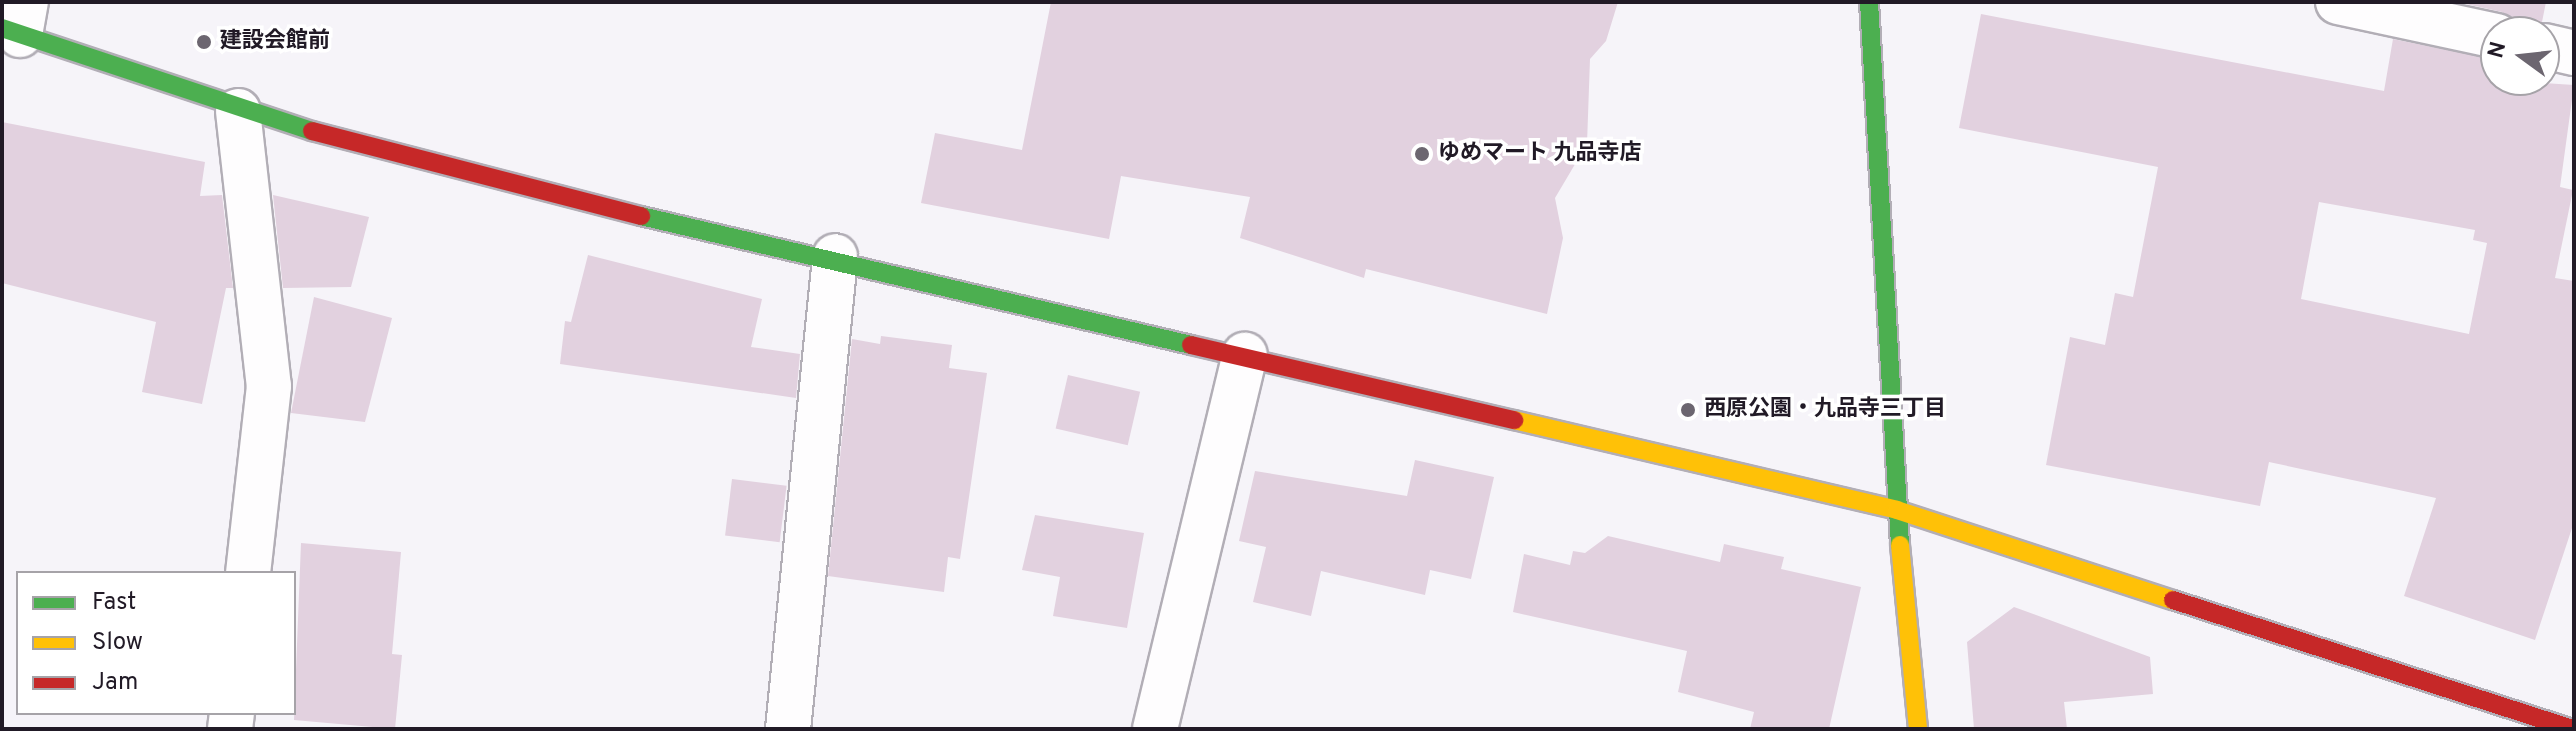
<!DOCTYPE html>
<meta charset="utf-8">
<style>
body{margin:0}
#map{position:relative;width:2576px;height:731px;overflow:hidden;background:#f6f4f9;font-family:Overpass,"Noto Sans JP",sans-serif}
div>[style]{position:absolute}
.building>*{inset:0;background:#e2d1df;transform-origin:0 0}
.roads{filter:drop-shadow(2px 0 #b2aeb6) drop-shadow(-2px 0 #b2aeb6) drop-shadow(0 2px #b2aeb6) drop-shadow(0 -2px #b2aeb6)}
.street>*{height:44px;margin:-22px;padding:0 22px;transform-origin:22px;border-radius:22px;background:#fefdfe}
.fast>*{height:18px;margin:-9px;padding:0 9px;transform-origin:9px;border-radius:9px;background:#4caf50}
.slow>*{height:18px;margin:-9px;padding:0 9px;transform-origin:9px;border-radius:9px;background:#ffc107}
.jam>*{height:18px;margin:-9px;padding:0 9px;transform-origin:9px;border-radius:9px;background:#c62828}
.dots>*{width:22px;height:22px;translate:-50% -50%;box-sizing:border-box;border:4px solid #fff;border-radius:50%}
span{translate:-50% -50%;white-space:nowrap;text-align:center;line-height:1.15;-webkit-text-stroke:7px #fff;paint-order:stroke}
.poi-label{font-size:22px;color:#211a26;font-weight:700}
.left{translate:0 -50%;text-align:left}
.frame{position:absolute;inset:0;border:4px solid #211a26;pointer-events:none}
.legend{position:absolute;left:16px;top:571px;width:280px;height:144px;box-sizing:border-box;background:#fff;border:2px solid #a6a3a8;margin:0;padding:10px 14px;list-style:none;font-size:24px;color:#211a26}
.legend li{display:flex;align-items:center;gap:16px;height:40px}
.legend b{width:40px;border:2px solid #a6a3a8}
.north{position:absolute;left:2480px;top:16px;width:80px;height:80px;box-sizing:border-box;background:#fff;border:2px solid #a6a3a8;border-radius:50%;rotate:285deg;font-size:22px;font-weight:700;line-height:32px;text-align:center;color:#211a26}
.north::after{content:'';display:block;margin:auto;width:28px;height:36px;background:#6c6670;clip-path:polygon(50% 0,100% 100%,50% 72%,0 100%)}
</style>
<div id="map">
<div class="building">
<div style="clip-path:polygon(1051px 2px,1618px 2px,1606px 41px,1590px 59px,1587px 144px,1555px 198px,1563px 238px,1547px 314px,1366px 269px,1364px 278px,1240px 238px,1250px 197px,1121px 176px,1109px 239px,921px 203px,935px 133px,1022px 150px)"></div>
<div style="clip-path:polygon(2457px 2px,2546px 2px,2542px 22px,2524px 32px,2502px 12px)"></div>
<div style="clip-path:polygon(evenodd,1981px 14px,2384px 91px,2393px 39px,2496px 60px,2496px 80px,2574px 85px,2560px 187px,2573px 190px,2555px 278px,2574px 281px,2574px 522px,2535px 640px,2404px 596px,2436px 498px,2269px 462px,2260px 506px,2046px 465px,2070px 337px,2105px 345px,2115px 293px,2133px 297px,2158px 167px,1959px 128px,1981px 14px,2319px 202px,2475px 230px,2473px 240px,2487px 243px,2469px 334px,2301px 299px,2319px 202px)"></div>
<div style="clip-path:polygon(2px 122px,205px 162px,200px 196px,222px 195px,233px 288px,226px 288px,202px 404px,142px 392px,156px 322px,2px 283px)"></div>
<div style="clip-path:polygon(273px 195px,369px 217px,351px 287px,283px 288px)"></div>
<div style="clip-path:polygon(588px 255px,762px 299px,751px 347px,800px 354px,796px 398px,560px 364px,565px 321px,571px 322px)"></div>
<div style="clip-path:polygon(314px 297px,392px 318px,365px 422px,291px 413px)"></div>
<div style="clip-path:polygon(881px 336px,952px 345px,949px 368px,987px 373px,960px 559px,948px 557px,944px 592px,828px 576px,852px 339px,880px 344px)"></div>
<div style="left:1068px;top:375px;width:74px;height:55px;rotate:13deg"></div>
<div style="clip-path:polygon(1415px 460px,1494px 477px,1471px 579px,1430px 570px,1425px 595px,1321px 571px,1311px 616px,1253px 602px,1266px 547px,1239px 541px,1255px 471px,1407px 496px)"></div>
<div style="left:732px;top:479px;width:55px;height:57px;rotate:7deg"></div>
<div style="clip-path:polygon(1035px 515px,1144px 533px,1127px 628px,1053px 616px,1060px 577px,1022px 570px)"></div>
<div style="clip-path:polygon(1608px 536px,1720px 562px,1724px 544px,1784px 557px,1781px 569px,1861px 587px,1829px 729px,1750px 729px,1754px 712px,1678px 692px,1687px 651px,1513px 612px,1524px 554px,1570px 565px,1573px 551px,1585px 553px)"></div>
<div style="clip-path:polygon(301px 543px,401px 552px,392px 654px,402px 655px,395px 729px,294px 720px)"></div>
<div style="clip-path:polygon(2014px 607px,2150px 657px,2153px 694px,2064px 702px,2067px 729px,1974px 729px,1967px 642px)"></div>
</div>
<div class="roads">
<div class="street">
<div style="left:2338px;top:2px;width:162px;rotate:12.1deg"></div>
<div style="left:20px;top:35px;width:34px;rotate:-80deg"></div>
<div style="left:2544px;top:46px;width:31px;rotate:13deg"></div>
<div style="left:238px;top:111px;width:277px;rotate:83.6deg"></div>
<div style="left:269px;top:386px;width:188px;rotate:96.4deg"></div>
<div style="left:230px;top:729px;width:16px;rotate:-83deg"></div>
<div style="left:788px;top:729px;width:475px;rotate:-84.3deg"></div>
<div style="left:1155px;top:729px;width:385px;rotate:-76.5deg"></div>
</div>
<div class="fast">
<div style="left:1869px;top:2px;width:544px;rotate:86.73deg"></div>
<div style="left:2px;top:28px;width:327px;rotate:18.4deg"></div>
<div style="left:641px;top:216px;width:565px;rotate:13.2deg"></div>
</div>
<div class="slow">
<div style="left:1514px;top:420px;width:393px;rotate:13.2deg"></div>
<div style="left:1897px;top:510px;width:290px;rotate:18.1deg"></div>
<div style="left:1900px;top:545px;width:185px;rotate:84.4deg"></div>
</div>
<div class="jam">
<div style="left:312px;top:131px;width:340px;rotate:14.5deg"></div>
<div style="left:1191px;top:345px;width:332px;rotate:13.1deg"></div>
<div style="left:2173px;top:600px;width:419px;rotate:17.9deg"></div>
</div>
</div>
<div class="dots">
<div style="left:204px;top:42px;background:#6c6670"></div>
<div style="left:1422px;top:154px;background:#6c6670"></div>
<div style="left:1688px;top:410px;background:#6c6670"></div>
</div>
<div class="poi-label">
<span class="left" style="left:220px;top:42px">建設会館前</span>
<span class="left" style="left:1438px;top:154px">ゆめマート 九品寺店</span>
<span class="left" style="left:1704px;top:410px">西原公園・九品寺三丁目</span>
</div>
<div class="frame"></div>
<ul class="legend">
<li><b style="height:10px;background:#4caf50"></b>Fast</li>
<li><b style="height:10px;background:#ffc107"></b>Slow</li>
<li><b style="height:10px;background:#c62828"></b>Jam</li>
</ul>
<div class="north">N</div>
</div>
